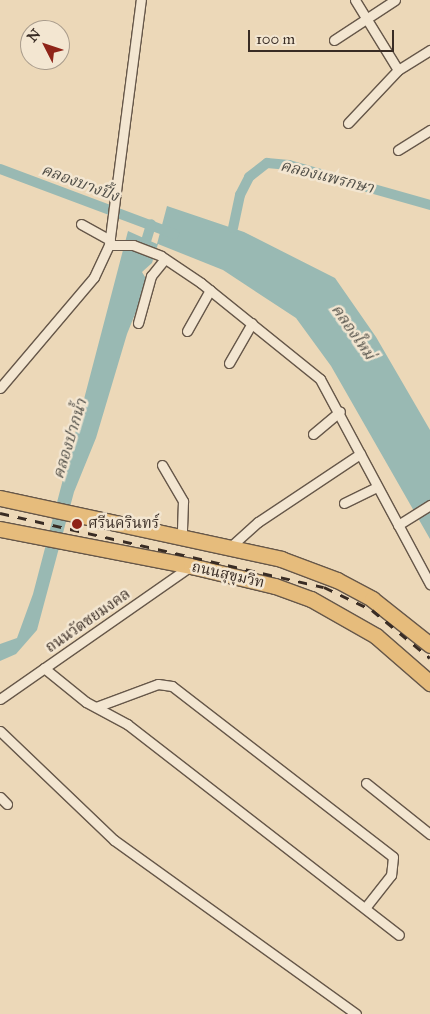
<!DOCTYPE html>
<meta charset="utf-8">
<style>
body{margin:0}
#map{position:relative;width:430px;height:1014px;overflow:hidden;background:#ecd8b8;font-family:"IM FELL Great Primer","Noto Serif Thai",serif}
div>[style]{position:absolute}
.water>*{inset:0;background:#99b9b3}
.canal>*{height:10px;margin:-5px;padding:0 5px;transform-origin:5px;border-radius:5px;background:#99b9b3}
.roads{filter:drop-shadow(1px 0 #665749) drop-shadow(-1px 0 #665749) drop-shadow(0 1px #665749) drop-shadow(0 -1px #665749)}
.minor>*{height:9px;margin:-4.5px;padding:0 4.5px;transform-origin:4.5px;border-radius:4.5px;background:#f3e6d1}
.trunk>*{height:15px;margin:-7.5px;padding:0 7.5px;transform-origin:7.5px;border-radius:7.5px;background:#e6bc7c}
.rail>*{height:3px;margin-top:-1.5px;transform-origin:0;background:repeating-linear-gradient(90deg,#392c24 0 9px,transparent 0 18px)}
.dots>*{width:14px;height:14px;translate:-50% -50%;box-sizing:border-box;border:2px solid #f3e6d1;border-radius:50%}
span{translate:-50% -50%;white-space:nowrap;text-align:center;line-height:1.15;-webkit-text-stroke:5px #f3e6d1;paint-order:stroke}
.poi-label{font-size:15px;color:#392c24}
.left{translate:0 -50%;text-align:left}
.street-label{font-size:15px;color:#392c24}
.water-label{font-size:16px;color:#514f48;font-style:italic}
.north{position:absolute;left:20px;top:20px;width:50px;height:50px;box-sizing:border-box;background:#f3e6d1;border:1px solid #a99c8c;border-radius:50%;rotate:311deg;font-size:14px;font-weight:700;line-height:20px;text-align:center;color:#392c24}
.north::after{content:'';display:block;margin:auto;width:18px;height:22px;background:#8f2418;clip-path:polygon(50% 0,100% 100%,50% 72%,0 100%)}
.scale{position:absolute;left:248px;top:30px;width:146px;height:22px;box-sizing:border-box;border:2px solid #392c24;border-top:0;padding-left:6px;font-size:15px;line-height:18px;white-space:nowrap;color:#392c24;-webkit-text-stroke:4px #f3e6d1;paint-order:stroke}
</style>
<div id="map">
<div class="water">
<div style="clip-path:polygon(167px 206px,244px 232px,335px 278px,376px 337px,430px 430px,430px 539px,331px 366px,296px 318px,223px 270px,158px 244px,152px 263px,142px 272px,148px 282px,127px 334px,96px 438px,74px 492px,37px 630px,16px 654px,0 661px,0 644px,17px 638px,33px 594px,128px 231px,157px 244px)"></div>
</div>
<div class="canal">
<div style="left:0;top:169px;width:186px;rotate:20.5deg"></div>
<div style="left:233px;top:228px;width:34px;rotate:-78deg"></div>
<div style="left:240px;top:195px;width:20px;rotate:-63deg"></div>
<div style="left:249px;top:177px;width:23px;rotate:-38deg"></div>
<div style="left:267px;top:163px;width:22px;rotate:5deg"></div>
<div style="left:289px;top:165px;width:147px;rotate:15.8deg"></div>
<div style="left:143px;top:251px;width:28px;rotate:-73deg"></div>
</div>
<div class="roads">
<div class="minor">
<div style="left:355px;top:0;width:82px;rotate:58.4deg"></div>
<div style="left:334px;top:40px;width:73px;rotate:-33.3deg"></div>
<div style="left:348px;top:123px;width:73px;rotate:-46.7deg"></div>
<div style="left:398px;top:70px;width:38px;rotate:-32deg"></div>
<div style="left:398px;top:150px;width:38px;rotate:-32deg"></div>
<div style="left:81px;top:224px;width:33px;rotate:29deg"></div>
<div style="left:109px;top:245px;width:24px"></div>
<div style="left:133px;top:245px;width:30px;rotate:21deg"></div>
<div style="left:161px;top:256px;width:48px;rotate:34deg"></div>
<div style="left:201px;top:283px;width:153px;rotate:38.9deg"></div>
<div style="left:320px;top:379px;width:233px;rotate:61.8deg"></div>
<div style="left:138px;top:323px;width:49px;rotate:-74.5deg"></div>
<div style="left:151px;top:276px;width:22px;rotate:-51deg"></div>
<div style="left:187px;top:331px;width:47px;rotate:-60.7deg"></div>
<div style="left:229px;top:363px;width:46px;rotate:-60.1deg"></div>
<div style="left:0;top:388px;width:145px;rotate:-49.7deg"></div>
<div style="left:94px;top:277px;width:35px;rotate:-65deg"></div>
<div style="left:109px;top:245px;width:247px;rotate:-82.6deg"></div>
<div style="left:313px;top:434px;width:35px;rotate:-40deg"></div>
<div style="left:162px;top:465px;width:42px;rotate:59.7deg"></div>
<div style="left:183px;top:501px;width:37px;rotate:92deg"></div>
<div style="left:344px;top:503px;width:37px;rotate:-26deg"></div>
<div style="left:398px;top:525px;width:38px;rotate:-32deg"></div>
<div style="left:229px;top:548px;width:39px;rotate:-42deg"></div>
<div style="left:258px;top:522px;width:123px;rotate:-33.7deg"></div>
<div style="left:44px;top:668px;width:54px;rotate:39deg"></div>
<div style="left:86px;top:702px;width:47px;rotate:28.2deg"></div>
<div style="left:127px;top:724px;width:344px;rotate:37.8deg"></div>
<div style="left:0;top:699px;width:233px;rotate:-34.9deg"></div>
<div style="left:96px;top:707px;width:66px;rotate:-20.4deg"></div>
<div style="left:158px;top:684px;width:14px;rotate:8deg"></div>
<div style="left:172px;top:686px;width:279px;rotate:37.7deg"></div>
<div style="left:393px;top:857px;width:18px;rotate:96deg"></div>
<div style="left:391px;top:875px;width:42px;rotate:128.2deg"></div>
<div style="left:0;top:731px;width:158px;rotate:43.7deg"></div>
<div style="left:114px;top:840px;width:298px;rotate:35.7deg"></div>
<div style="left:366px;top:783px;width:82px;rotate:38.6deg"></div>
<div style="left:0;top:797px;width:10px;rotate:45deg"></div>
</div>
<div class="trunk">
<div style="left:0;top:498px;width:288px;rotate:12.2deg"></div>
<div style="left:281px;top:559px;width:60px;rotate:20.6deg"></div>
<div style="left:337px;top:580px;width:40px;rotate:28deg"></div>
<div style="left:372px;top:599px;width:74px;rotate:38.4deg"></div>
<div style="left:0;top:529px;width:195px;rotate:11deg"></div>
<div style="left:191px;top:566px;width:86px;rotate:13.4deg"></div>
<div style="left:275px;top:586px;width:38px;rotate:20deg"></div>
<div style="left:311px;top:599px;width:75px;rotate:29.6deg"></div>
<div style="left:376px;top:636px;width:72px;rotate:41deg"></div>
</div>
</div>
<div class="rail">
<div style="left:0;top:513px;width:332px;rotate:12.9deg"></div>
<div style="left:324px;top:587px;width:53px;rotate:25.6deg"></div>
<div style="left:372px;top:610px;width:75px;rotate:39.6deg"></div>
</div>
<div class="dots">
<div style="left:77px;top:524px;background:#8f2418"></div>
</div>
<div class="poi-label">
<span class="left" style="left:88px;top:524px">ศรีนครินทร์</span>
</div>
<div class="street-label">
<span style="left:228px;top:575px;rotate:13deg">ถนนสุขุมวิท</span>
<span style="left:88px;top:621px;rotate:-35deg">ถนนวัดชยมงคล</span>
</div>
<div class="water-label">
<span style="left:327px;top:177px;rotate:14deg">คลองแพรกษา</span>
<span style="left:80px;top:183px;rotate:20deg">คลองบางปิ้ง</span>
<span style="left:353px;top:332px;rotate:55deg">คลองใหม่</span>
<span style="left:70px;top:439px;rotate:-73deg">คลองปากน้ำ</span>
</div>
<div class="north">N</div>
<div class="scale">100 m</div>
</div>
